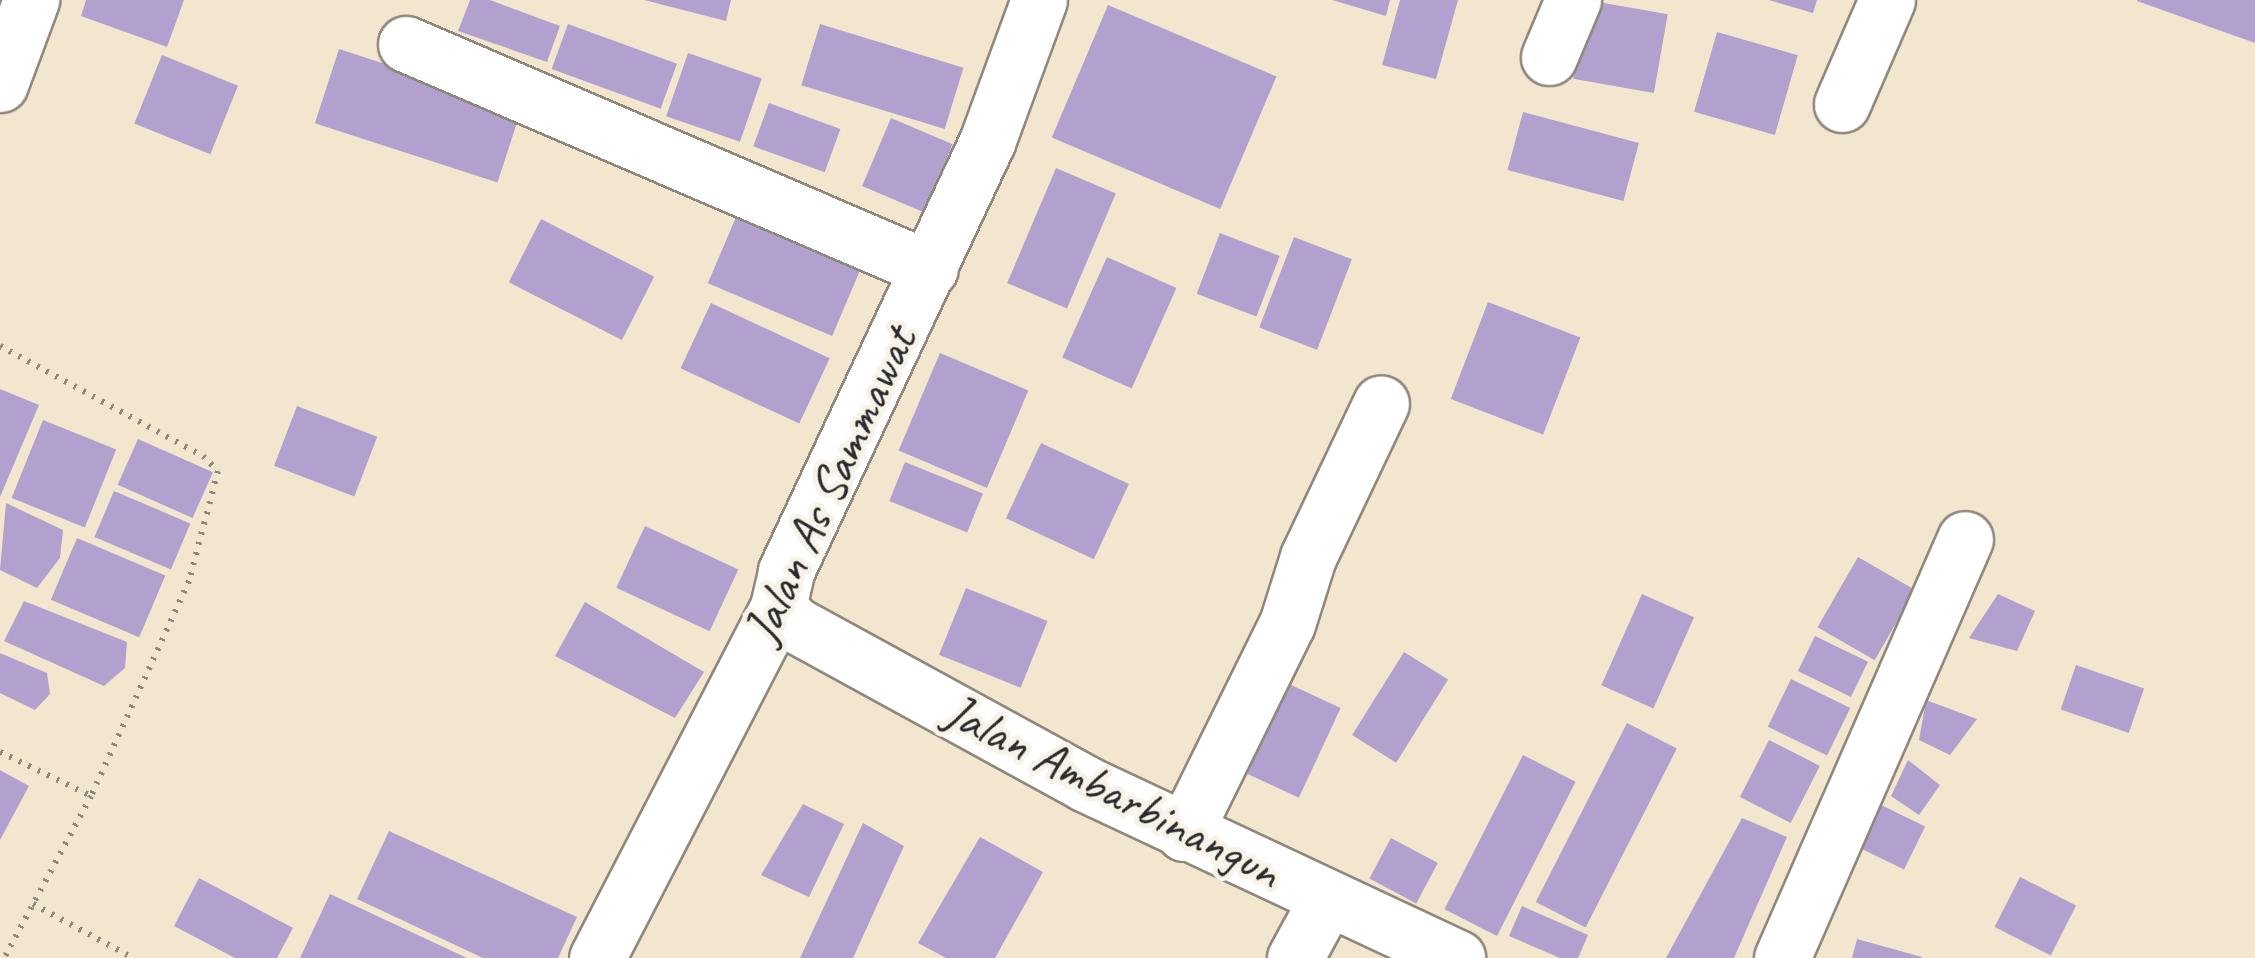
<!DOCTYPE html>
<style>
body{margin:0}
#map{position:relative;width:2255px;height:958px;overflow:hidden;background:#f3e6cf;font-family:Caveat,sans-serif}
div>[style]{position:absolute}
.building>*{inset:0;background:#b2a1cf;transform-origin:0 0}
.path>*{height:6px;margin-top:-3px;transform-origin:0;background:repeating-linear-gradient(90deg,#8f887d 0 2.5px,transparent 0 10.5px)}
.roads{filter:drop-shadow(2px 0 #8f887d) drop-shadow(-2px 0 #8f887d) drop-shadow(0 2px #8f887d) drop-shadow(0 -2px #8f887d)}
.minor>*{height:55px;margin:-27.5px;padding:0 27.5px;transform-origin:27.5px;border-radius:27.5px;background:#fff}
span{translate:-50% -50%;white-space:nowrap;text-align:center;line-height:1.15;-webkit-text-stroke:10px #f7f3e8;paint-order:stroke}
.street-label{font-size:50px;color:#2b2b2b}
</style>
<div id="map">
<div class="building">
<div style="clip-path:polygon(86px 0,184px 0,167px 47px,81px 16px)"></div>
<div style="clip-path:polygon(470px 0,490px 0,560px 26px,547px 62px,458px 31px)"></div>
<div style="clip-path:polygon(644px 0,731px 0,726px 21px)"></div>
<div style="clip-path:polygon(1332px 0,1390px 0,1386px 16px)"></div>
<div style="clip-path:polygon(1400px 0,1458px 0,1436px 79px,1382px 65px)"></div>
<div style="left:1587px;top:0;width:82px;height:80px;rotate:10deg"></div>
<div style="clip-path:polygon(1769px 0,1817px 0,1813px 13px)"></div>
<div style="clip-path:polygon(2137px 0,2255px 0,2255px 43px,2137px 1px)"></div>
<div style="left:1108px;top:5px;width:183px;height:144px;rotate:23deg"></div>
<div style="left:568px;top:24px;width:116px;height:48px;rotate:20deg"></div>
<div style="left:820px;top:24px;width:150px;height:64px;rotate:17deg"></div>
<div style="left:1717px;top:32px;width:84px;height:83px;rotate:16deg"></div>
<div style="left:339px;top:49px;width:192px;height:78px;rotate:18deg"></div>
<div style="left:688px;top:53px;width:78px;height:67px;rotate:19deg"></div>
<div style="left:162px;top:55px;width:82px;height:74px;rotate:22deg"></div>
<div style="left:769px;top:103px;width:76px;height:46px;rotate:20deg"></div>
<div style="left:1523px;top:112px;width:120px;height:60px;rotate:15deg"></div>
<div style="left:891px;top:118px;width:67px;height:74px;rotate:23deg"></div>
<div style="left:1056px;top:168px;width:65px;height:125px;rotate:23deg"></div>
<div style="left:736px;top:217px;width:135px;height:72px;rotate:23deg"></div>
<div style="left:541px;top:219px;width:127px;height:71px;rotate:27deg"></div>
<div style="left:1220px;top:233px;width:64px;height:65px;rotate:21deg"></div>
<div style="left:1294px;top:237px;width:62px;height:97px;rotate:21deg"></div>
<div style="left:1107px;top:257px;width:76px;height:110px;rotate:24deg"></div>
<div style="left:1488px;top:302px;width:99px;height:104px;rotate:21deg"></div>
<div style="left:711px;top:303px;width:131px;height:72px;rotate:25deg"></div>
<div style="left:940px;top:353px;width:96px;height:106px;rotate:23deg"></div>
<div style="clip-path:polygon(0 389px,39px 405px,0 497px)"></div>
<div style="left:297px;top:406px;width:86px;height:64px;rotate:21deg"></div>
<div style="left:43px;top:420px;width:79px;height:84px;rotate:22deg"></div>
<div style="left:138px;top:439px;width:82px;height:50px;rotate:24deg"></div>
<div style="left:1041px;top:443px;width:97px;height:83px;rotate:25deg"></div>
<div style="left:905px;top:462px;width:84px;height:42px;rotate:22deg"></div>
<div style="left:114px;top:491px;width:83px;height:50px;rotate:23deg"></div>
<div style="clip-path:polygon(6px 503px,63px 530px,60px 558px,37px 588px,0 570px)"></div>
<div style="left:645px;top:526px;width:103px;height:68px;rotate:25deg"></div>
<div style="left:77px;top:538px;width:96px;height:67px;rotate:23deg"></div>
<div style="left:1858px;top:557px;width:66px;height:81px;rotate:30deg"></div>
<div style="left:966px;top:588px;width:88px;height:72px;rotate:22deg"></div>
<div style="left:1642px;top:594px;width:57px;height:100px;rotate:24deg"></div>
<div style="clip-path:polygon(1998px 594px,2035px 611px,2017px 651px,1969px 638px)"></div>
<div style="clip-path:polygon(24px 601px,127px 642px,125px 668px,104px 686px,4px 641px)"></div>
<div style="clip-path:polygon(585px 602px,704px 672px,675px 718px,555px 656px)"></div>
<div style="left:1815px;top:636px;width:59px;height:39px;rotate:26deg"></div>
<div style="left:1404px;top:652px;width:52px;height:98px;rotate:32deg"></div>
<div style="clip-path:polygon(0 653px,47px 673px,50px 694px,35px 710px,0 693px)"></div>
<div style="left:2076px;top:665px;width:72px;height:47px;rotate:19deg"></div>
<div style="left:1791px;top:679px;width:66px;height:53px;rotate:26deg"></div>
<div style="left:1289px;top:684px;width:57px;height:99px;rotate:25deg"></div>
<div style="clip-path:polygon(1926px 700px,1977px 719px,1950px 755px,1919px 740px)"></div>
<div style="left:1627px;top:723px;width:56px;height:201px;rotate:27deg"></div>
<div style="left:1769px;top:740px;width:57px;height:64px;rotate:27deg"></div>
<div style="left:1523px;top:755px;width:59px;height:173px;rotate:27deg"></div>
<div style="clip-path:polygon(1908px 760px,1940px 785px,1919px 815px,1891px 796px)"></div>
<div style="clip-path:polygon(0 770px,29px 786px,0 840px)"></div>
<div style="left:1873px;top:801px;width:58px;height:48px;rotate:26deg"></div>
<div style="clip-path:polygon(803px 804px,844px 824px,809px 897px,761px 875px)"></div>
<div style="clip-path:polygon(1742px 818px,1787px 837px,1734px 958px,1666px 958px)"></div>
<div style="clip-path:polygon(863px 823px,904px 846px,853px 958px,800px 958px)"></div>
<div style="clip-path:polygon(389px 831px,577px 917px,558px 958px,483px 958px,357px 899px)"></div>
<div style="clip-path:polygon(980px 837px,1043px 872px,995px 958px,946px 958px,918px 943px)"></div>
<div style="left:1391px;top:838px;width:53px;height:46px;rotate:28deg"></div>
<div style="left:2020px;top:877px;width:63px;height:56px;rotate:27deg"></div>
<div style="clip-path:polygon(199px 878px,293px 928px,277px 958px,235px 958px,174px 926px)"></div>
<div style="clip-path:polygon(330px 894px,467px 958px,300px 958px)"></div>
<div style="clip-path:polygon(1522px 906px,1588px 935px,1578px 958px,1560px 958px,1509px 936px)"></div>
<div style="clip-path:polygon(1857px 939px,1922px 957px,1922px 958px,1852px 958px)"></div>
</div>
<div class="path">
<div style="left:0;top:346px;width:231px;rotate:28.5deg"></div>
<div style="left:203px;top:456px;width:21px;rotate:45deg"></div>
<div style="left:218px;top:471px;width:114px;rotate:104.8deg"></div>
<div style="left:189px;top:581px;width:236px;rotate:114.5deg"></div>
<div style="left:91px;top:796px;width:184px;rotate:118.2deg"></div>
<div style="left:0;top:752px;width:101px;rotate:25.8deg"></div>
<div style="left:33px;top:904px;width:114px;rotate:28.4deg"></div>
</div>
<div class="roads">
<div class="minor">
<div style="left:406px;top:44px;width:570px;rotate:23.24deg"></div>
<div style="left:1549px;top:57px;width:62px;rotate:-67.2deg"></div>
<div style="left:0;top:84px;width:90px;rotate:-69.7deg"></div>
<div style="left:1842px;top:104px;width:113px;rotate:-66.6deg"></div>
<div style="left:778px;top:607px;width:23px;rotate:47deg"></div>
<div style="left:794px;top:624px;width:333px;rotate:28.7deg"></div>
<div style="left:1086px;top:784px;width:410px;rotate:25.1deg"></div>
<div style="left:1184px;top:833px;width:233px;rotate:-63.8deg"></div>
<div style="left:1287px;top:624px;width:70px;rotate:-72.6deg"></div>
<div style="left:1308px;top:557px;width:170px;rotate:-64.6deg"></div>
<div style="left:597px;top:958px;width:395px;rotate:-62.7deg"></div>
<div style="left:778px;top:607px;width:37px;rotate:-77deg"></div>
<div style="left:786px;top:571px;width:474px;rotate:-64.9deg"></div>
<div style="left:987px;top:142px;width:151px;rotate:-69.9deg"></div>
<div style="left:1295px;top:958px;width:67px;rotate:-61.5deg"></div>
<div style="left:1782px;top:958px;width:457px;rotate:-66.4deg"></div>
</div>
</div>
<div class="street-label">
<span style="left:830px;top:485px;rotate:-65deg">Jalan As Sammawat</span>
<span style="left:1113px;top:791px;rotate:27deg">Jalan Ambarbinangun</span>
</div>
</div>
